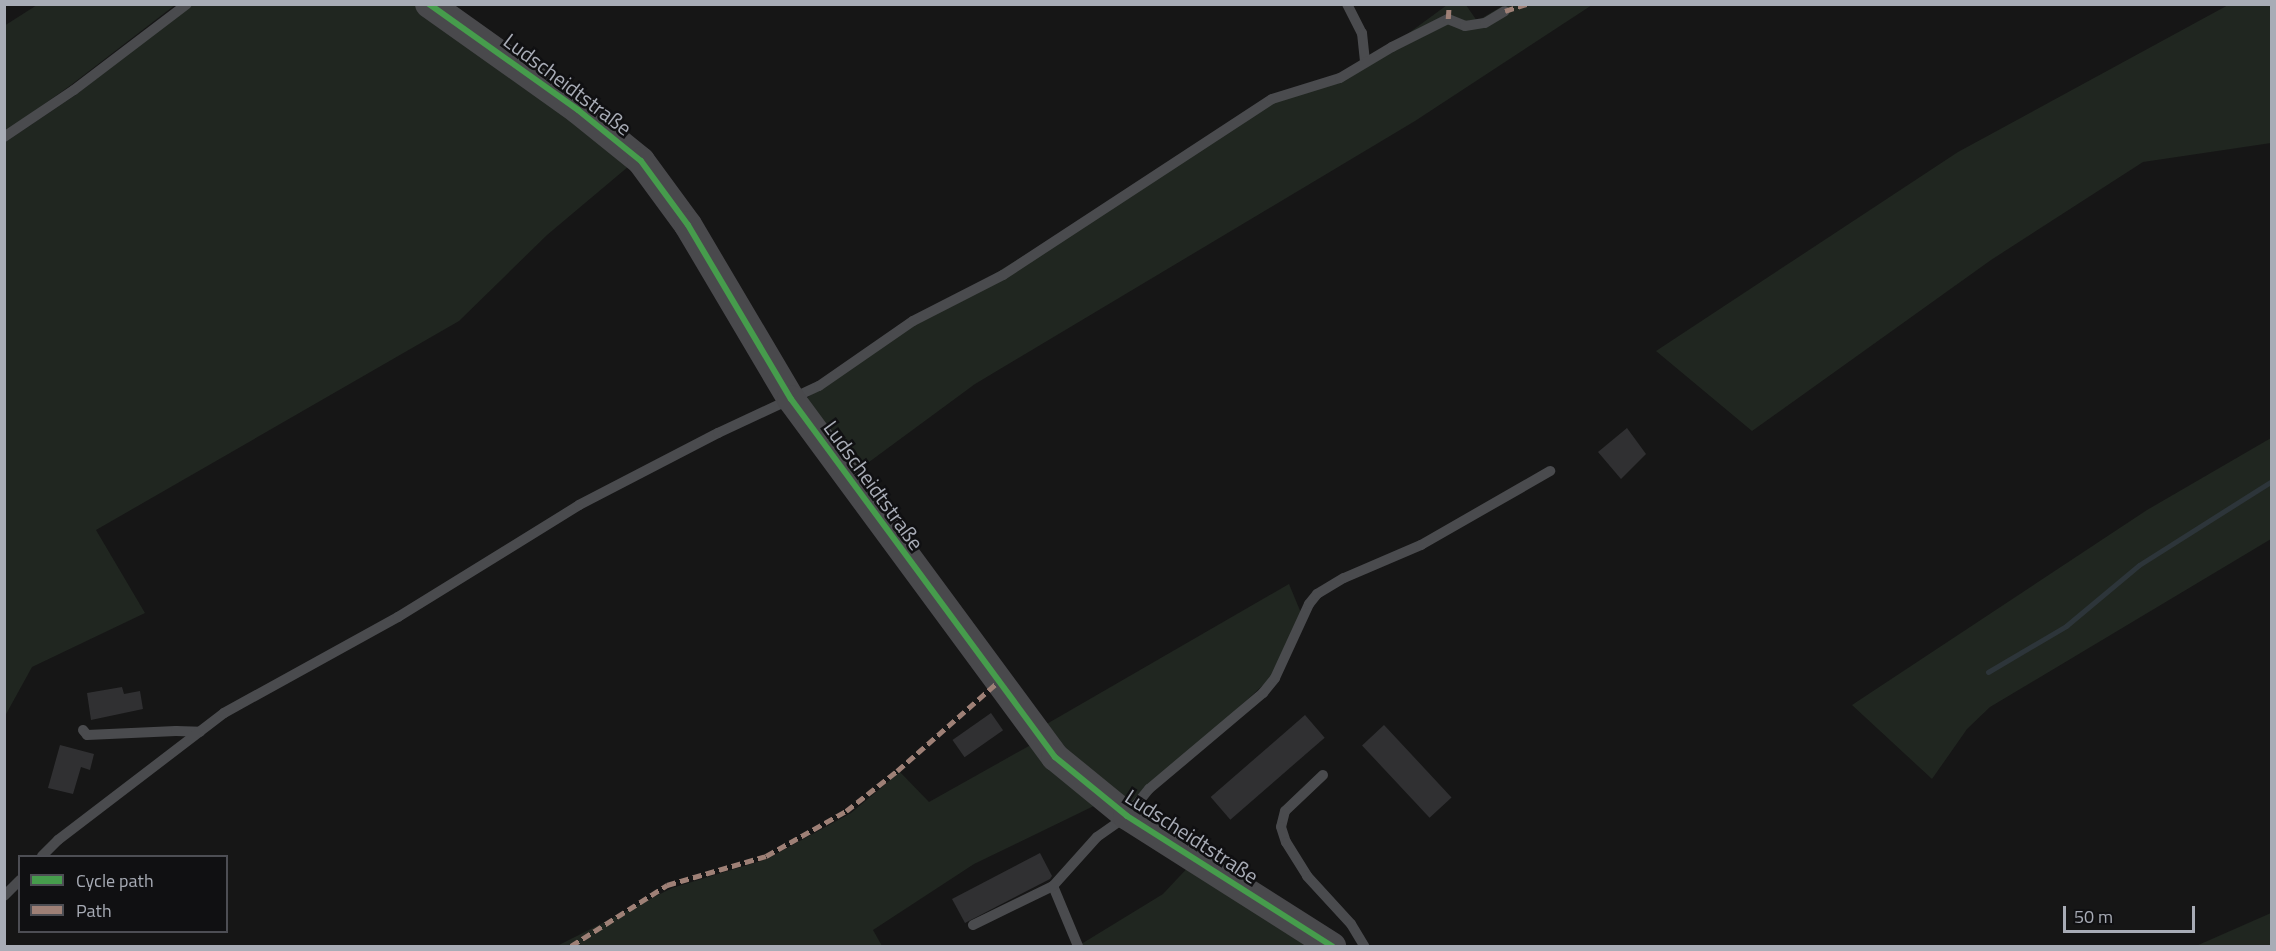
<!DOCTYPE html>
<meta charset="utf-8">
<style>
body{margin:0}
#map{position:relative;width:2276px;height:951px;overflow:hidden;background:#161616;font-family:"Titillium Web",sans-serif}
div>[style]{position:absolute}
.green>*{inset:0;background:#202620}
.stream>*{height:5px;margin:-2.5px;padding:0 2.5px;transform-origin:2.5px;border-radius:2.5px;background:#2d353a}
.building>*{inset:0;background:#303032;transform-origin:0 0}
.lane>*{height:10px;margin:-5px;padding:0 5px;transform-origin:5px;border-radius:5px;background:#4a4b4e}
.secondary>*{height:28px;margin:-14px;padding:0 14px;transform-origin:14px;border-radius:14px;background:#49494c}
.quiet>*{height:4.5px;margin-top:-2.25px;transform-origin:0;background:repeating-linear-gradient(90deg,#9e8076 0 9px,transparent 0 13.5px)}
.cycleway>*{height:6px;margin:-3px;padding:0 3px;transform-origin:3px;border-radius:3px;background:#469c4c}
span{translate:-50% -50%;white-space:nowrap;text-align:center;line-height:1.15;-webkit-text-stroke:5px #101012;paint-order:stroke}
.street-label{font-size:21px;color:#a8acb6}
.frame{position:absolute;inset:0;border:6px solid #a8acb6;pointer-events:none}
.legend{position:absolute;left:18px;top:855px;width:210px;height:78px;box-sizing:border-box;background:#101012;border:2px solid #4d4e54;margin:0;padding:8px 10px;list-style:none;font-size:18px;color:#a8acb6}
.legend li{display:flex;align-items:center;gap:12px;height:30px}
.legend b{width:30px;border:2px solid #4d4e54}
.scale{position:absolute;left:2063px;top:906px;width:132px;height:27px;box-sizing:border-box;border:3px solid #a8acb6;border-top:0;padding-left:8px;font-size:18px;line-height:21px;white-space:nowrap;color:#a8acb6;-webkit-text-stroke:4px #101012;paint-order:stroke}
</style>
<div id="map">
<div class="green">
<div style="clip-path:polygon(414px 4px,576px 110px,635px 161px,547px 235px,459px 321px,96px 530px,145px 613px,32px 667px,5px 716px,4px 143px,77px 94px,190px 5px)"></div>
<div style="clip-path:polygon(2230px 4px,2271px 5px,2271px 143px,2143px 162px,1991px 260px,1752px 431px,1656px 351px,1958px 152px)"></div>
<div style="clip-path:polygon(37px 5px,175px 5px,71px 85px,5px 132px,4px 26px)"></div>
<div style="clip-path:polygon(1447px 5px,1466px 5px,1477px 21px,1504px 5px,1592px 5px,1415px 121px,975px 384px,850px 476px,798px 404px,915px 323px,1274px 101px,1342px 82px)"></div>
<div style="clip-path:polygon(2271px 438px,2271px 539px,1990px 707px,1967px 729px,1932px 779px,1852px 705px,2147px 510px)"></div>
<div style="clip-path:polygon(1289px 584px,1301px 613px,1273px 676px,1128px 809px,1038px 729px)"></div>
<div style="clip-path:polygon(1036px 742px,1102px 802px,974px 864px,873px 930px,882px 946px,557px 946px,672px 888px,767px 859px,851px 813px,900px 772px,929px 802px)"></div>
<div style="clip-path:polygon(1193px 862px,1307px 946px,1078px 946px,1163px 894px)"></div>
<div style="clip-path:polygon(2271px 913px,2271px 946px,2196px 946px)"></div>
</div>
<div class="stream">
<div style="left:1988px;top:672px;width:91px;rotate:-30.5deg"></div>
<div style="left:2066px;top:626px;width:95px;rotate:-39.9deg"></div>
<div style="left:2139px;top:565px;width:157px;rotate:-32.3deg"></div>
</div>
<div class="building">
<div style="clip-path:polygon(1627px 428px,1646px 454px,1621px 479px,1598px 452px)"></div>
<div style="clip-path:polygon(122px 687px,124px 694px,140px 691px,143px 709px,91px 720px,87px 693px)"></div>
<div style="left:991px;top:713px;width:21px;height:47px;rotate:55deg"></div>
<div style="left:1305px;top:715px;width:30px;height:125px;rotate:49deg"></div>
<div style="left:1384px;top:725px;width:99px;height:30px;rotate:47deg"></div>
<div style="clip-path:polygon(60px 745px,94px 754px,90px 770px,81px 767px,73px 794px,48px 788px)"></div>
<div style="clip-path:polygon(1040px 853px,1052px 876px,1050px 879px,965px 923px,952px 899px)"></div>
</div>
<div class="lane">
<div style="left:1347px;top:4px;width:33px;rotate:63deg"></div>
<div style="left:1362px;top:33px;width:29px;rotate:84deg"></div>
<div style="left:4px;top:137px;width:84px;rotate:-33.9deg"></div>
<div style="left:74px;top:90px;width:142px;rotate:-37.3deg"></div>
<div style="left:83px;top:730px;width:6px;rotate:51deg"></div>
<div style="left:87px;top:735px;width:89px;rotate:-2.6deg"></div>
<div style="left:176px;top:731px;width:24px;rotate:2deg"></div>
<div style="left:1323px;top:775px;width:52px;rotate:136.5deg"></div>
<div style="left:1285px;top:811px;width:16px;rotate:104deg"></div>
<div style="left:1281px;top:827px;width:16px;rotate:72deg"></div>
<div style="left:1286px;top:842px;width:40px;rotate:58deg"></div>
<div style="left:1307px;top:876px;width:65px;rotate:47.5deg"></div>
<div style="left:1351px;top:924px;width:26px;rotate:59deg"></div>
<div style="left:42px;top:856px;width:23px;rotate:-45deg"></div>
<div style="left:58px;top:840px;width:209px;rotate:-37.4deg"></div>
<div style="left:224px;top:713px;width:199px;rotate:-28.9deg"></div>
<div style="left:398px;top:617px;width:213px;rotate:-31.7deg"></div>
<div style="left:579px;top:505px;width:157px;rotate:-27.4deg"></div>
<div style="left:718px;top:433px;width:111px;rotate:-25deg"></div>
<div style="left:819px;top:386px;width:114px;rotate:-34.7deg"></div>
<div style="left:913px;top:321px;width:101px;rotate:-27.1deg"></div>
<div style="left:1003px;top:275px;width:321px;rotate:-33.2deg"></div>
<div style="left:1272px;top:99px;width:71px;rotate:-17.2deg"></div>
<div style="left:1340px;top:78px;width:61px;rotate:-30.8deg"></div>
<div style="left:1392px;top:47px;width:63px;rotate:-26.6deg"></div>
<div style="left:1448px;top:19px;width:18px;rotate:22deg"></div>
<div style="left:1465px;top:26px;width:20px;rotate:-9deg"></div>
<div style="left:1485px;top:23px;width:23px;rotate:-31deg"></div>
<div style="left:1053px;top:886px;width:65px;rotate:67.4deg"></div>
<div style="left:4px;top:896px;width:23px;rotate:-45deg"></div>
<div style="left:973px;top:925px;width:89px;rotate:-26deg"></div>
<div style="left:1053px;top:886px;width:66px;rotate:-48.1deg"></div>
<div style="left:1097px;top:837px;width:37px;rotate:-35deg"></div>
<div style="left:1127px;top:816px;width:35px;rotate:-51deg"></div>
<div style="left:1149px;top:789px;width:149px;rotate:-40.1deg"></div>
<div style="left:1263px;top:693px;width:19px;rotate:-51deg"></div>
<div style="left:1275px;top:678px;width:81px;rotate:-65.3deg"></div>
<div style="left:1309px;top:604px;width:13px;rotate:-51deg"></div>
<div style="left:1317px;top:594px;width:31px;rotate:-31deg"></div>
<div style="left:1344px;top:578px;width:84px;rotate:-23.2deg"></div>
<div style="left:1421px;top:545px;width:149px;rotate:-29.8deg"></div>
</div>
<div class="secondary">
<div style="left:429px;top:4px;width:183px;rotate:35.4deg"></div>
<div style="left:578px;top:110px;width:81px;rotate:39deg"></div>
<div style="left:641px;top:161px;width:79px;rotate:53.7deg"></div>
<div style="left:688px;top:225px;width:202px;rotate:59.4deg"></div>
<div style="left:791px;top:399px;width:445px;rotate:53.6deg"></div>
<div style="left:1055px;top:757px;width:93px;rotate:39.3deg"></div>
<div style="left:1127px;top:816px;width:243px;rotate:32.4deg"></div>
</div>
<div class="quiet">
<div style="left:1505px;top:11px;width:23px;rotate:-18deg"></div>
<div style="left:1448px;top:19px;width:15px;rotate:-86deg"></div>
<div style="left:571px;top:946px;width:114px;rotate:-32.4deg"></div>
<div style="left:667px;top:885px;width:103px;rotate:-16.3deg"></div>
<div style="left:766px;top:856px;width:92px;rotate:-29.4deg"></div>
<div style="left:846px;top:811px;width:65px;rotate:-38.1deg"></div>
<div style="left:897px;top:771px;width:135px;rotate:-41.4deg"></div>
</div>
<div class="cycleway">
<div style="left:429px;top:4px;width:183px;rotate:35.4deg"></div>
<div style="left:578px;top:110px;width:81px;rotate:39deg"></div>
<div style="left:641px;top:161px;width:79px;rotate:53.7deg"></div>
<div style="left:688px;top:225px;width:202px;rotate:59.4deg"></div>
<div style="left:791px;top:399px;width:445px;rotate:53.6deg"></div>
<div style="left:1055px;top:757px;width:93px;rotate:39.3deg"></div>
<div style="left:1127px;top:816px;width:243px;rotate:32.4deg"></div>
</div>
<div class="street-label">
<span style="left:568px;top:84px;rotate:37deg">Ludscheidtstraße</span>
<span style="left:874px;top:485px;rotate:54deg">Ludscheidtstraße</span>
<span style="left:1192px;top:836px;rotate:33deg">Ludscheidtstraße</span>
</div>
<div class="frame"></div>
<ul class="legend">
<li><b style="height:8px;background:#469c4c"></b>Cycle path</li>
<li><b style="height:8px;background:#9e8076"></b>Path</li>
</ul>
<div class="scale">50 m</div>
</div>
